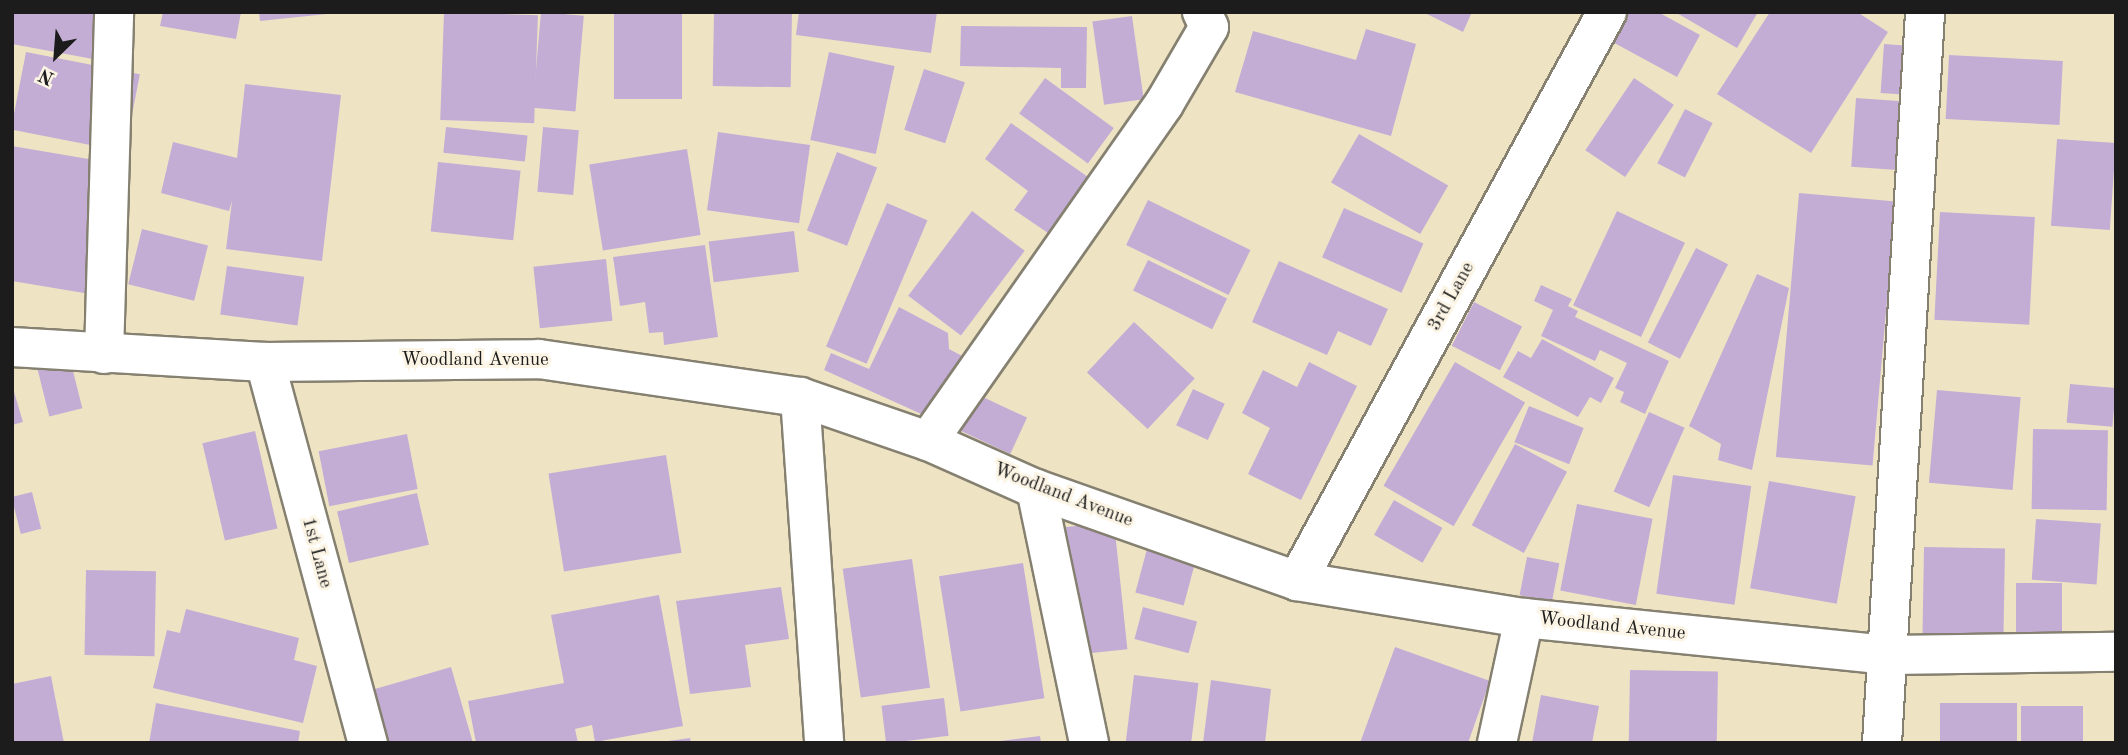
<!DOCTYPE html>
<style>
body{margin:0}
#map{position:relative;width:2128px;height:755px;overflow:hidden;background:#eee4c4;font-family:"Old Standard TT",serif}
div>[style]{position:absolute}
.building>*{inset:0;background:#c4add5;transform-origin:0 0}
.roads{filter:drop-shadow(2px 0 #858070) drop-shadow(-2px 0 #858070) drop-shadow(0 2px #858070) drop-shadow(0 -2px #858070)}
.minor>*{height:38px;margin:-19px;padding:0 19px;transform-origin:19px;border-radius:19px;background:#fff}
span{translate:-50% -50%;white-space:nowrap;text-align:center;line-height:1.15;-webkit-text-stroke:6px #fcf5e5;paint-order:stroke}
.street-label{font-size:19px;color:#1c1c1c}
.frame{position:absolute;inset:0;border:14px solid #1c1c1c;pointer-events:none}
.north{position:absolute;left:21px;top:21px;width:70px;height:70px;-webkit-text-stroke:5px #fcf5e5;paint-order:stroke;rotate:205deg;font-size:19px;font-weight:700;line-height:28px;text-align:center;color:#1c1c1c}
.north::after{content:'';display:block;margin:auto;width:24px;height:32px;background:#1c1c1c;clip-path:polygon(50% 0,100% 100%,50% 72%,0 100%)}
</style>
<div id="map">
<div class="building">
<div style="clip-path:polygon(12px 12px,117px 12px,109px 62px,12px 44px)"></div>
<div style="clip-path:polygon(163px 12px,241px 12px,236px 39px,160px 26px)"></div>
<div style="clip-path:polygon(259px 12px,327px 12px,327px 14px,260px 21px)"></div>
<div style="left:444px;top:12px;width:94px;height:108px;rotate:2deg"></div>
<div style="left:541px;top:12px;width:43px;height:96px;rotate:5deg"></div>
<div style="left:614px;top:12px;width:68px;height:87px"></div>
<div style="left:714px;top:12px;width:78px;height:74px;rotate:1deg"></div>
<div style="clip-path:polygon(799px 12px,937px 12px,931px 53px,796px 35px)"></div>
<div style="clip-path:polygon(1423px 12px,1472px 12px,1463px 32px)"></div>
<div style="clip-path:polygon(1622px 12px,1658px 12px,1700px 35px,1677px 77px,1607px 39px)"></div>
<div style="clip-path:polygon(1675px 12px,1758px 12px,1737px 48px)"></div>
<div style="clip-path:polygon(1770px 12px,1857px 12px,1888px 32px,1811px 153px,1717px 94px)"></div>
<div style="left:1132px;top:16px;width:84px;height:40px;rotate:82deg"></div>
<div style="clip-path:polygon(961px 26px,1087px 27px,1086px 88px,1061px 88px,1061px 68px,960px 66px)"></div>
<div style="clip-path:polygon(1366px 29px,1416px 44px,1391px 136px,1235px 92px,1253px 31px,1356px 60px)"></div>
<div style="left:1884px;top:44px;width:31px;height:49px;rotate:4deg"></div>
<div style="left:26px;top:52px;width:116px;height:79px;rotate:11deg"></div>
<div style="left:829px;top:52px;width:67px;height:90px;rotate:12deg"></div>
<div style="left:1949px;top:55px;width:114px;height:64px;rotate:3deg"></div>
<div style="left:924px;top:69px;width:43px;height:64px;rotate:18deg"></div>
<div style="left:1045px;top:78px;width:85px;height:44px;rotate:36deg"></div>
<div style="left:1634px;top:78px;width:48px;height:87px;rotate:34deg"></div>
<div style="clip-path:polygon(245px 84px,341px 95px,322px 261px,226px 249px,232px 201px,229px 211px,161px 193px,173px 142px,237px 158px)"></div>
<div style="left:1856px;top:98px;width:57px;height:69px;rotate:4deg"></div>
<div style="left:1685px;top:109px;width:31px;height:61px;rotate:27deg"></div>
<div style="clip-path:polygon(1011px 123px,1088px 177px,1048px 233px,1014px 210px,1028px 191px,985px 159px)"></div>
<div style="left:446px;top:127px;width:82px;height:26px;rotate:6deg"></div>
<div style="left:543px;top:127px;width:36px;height:65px;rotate:5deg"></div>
<div style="left:718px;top:132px;width:93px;height:79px;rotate:8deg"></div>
<div style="left:1359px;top:134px;width:103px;height:56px;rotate:30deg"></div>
<div style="left:2057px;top:139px;width:59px;height:87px;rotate:4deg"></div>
<div style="clip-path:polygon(12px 146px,118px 164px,96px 295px,12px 281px)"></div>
<div style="left:687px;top:149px;width:87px;height:99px;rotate:81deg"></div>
<div style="left:837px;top:152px;width:43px;height:84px;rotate:21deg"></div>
<div style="left:438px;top:162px;width:83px;height:70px;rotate:6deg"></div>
<div style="left:1799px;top:193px;width:97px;height:265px;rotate:5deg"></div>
<div style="left:1148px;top:200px;width:114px;height:50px;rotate:26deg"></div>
<div style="left:887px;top:203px;width:44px;height:156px;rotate:23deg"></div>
<div style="left:1344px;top:208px;width:87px;height:54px;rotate:24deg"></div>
<div style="left:972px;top:211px;width:66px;height:106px;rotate:37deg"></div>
<div style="left:1617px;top:211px;width:75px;height:104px;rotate:25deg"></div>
<div style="left:1940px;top:212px;width:95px;height:108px;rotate:3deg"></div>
<div style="left:142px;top:229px;width:68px;height:57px;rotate:14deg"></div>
<div style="left:794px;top:231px;width:41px;height:86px;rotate:83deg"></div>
<div style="clip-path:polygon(705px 245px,718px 337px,664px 345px,663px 332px,649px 333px,645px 302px,620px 306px,613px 257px)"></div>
<div style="left:1696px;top:248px;width:36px;height:106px;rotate:27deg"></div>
<div style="left:606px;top:259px;width:62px;height:73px;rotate:84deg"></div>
<div style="left:1148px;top:260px;width:88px;height:34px;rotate:26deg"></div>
<div style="clip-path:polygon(1279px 261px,1388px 309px,1371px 346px,1338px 331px,1327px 355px,1252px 322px)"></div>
<div style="left:227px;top:266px;width:78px;height:49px;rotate:8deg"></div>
<div style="clip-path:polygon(1757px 274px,1789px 288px,1752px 470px,1718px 460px,1721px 444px,1689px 426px)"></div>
<div style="clip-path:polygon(1541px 285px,1572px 299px,1568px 306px,1578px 311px,1575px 317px,1669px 361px,1645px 414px,1620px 402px,1624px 392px,1615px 388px,1627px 363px,1600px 350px,1595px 361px,1541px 336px,1553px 310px,1534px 301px)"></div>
<div style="left:1474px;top:302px;width:54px;height:49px;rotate:27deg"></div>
<div style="clip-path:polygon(899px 307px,948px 333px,949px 349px,966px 358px,928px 417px,824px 370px,831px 353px,869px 369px)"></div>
<div style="left:1134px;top:322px;width:83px;height:69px;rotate:43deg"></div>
<div style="clip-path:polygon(1542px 339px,1614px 378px,1601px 403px,1590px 397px,1578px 417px,1503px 377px,1518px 351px,1531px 358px)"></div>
<div style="left:69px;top:355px;width:55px;height:34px;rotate:76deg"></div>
<div style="clip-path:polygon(1309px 362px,1357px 386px,1301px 500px,1248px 474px,1270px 428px,1242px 413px,1263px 370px,1297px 387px)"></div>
<div style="left:1455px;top:362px;width:81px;height:143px;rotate:30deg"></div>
<div style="left:2070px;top:384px;width:46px;height:39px;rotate:5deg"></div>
<div style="clip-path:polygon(12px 385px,23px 422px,12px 425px)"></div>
<div style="left:1193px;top:389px;width:35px;height:40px;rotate:25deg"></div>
<div style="left:1937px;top:390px;width:84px;height:93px;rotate:5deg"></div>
<div style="left:970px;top:391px;width:63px;height:40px;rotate:25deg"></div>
<div style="left:1529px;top:406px;width:59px;height:39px;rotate:22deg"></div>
<div style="left:1649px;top:412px;width:39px;height:87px;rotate:24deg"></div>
<div style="left:2033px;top:429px;width:75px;height:80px;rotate:1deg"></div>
<div style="left:255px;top:431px;width:100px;height:54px;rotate:77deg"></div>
<div style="left:407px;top:434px;width:56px;height:90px;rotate:79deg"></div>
<div style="left:1515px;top:444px;width:59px;height:92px;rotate:28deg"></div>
<div style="left:666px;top:455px;width:99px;height:119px;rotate:81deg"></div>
<div style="left:1673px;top:475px;width:79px;height:120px;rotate:8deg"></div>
<div style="left:1769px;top:481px;width:88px;height:109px;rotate:10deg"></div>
<div style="left:32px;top:492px;width:38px;height:21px;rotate:76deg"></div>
<div style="left:417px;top:493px;width:53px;height:82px;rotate:77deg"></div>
<div style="left:1394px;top:500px;width:56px;height:40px;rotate:30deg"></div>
<div style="left:1577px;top:504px;width:77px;height:88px;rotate:11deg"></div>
<div style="left:2036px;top:519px;width:65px;height:61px;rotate:4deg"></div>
<div style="left:1114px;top:522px;width:128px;height:55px;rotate:84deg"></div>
<div style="left:1924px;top:547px;width:81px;height:93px;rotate:1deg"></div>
<div style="left:1147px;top:549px;width:50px;height:45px;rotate:15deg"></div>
<div style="left:1527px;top:557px;width:33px;height:39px;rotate:11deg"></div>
<div style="left:912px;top:559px;width:130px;height:70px;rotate:82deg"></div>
<div style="left:1023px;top:563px;width:137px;height:85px;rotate:81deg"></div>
<div style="left:86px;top:570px;width:70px;height:85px;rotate:1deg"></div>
<div style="left:2016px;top:583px;width:46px;height:67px"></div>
<div style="clip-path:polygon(781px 587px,789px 639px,745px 645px,751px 687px,690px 694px,676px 601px)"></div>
<div style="clip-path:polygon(659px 595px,683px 726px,595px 742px,592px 725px,575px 729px,578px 743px,476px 743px,468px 701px,564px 683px,551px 615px)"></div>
<div style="left:1143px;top:607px;width:56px;height:33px;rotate:15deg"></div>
<div style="clip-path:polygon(186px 609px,299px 638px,294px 660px,317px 666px,303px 723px,153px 688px,167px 630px,180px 633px)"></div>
<div style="clip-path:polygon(1395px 647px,1490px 681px,1468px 743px,1360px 743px)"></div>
<div style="clip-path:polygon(451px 667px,473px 743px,383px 743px,368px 691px)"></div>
<div style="left:1630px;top:670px;width:88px;height:73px;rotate:1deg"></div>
<div style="left:1134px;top:675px;width:65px;height:68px;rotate:7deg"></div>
<div style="clip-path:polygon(51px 676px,64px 743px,12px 743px,12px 684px)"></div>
<div style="clip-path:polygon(1211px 680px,1271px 689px,1265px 743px,1203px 743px)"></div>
<div style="clip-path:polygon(1541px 695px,1599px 706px,1592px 743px,1532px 743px)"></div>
<div style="left:944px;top:698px;width:38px;height:63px;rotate:83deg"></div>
<div style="clip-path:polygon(156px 703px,300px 731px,298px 743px,149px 743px)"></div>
<div style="left:1940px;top:703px;width:77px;height:40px"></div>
<div style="left:2021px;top:706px;width:62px;height:37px"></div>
<div style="clip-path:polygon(1040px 736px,1041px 743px,1000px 743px,1000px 741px)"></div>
<div style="clip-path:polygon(690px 738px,691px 743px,668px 743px,668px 741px)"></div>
</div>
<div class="roads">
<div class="minor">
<div style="left:12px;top:347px;width:253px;rotate:3.4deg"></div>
<div style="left:265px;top:362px;width:274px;rotate:-0.6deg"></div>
<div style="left:539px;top:359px;width:264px;rotate:8.3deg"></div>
<div style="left:800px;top:397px;width:135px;rotate:19deg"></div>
<div style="left:928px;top:441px;width:118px;rotate:24deg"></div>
<div style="left:1036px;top:489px;width:277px;rotate:19.4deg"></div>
<div style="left:1297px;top:581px;width:230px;rotate:9.3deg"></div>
<div style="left:1524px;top:618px;width:367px;rotate:5.8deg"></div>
<div style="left:1889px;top:655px;width:227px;rotate:-0.8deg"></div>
<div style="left:104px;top:354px;width:342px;rotate:-88.3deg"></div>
<div style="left:265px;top:362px;width:395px;rotate:74.9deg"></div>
<div style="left:800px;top:397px;width:347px;rotate:86deg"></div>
<div style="left:928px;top:441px;width:411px;rotate:-55deg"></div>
<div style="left:1164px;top:104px;width:89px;rotate:-59.7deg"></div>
<div style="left:1209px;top:27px;width:17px;rotate:-115deg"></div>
<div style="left:1036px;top:489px;width:259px;rotate:78.2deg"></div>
<div style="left:1297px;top:581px;width:648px;rotate:-61.42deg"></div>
<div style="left:1497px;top:743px;width:128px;rotate:-77.8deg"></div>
<div style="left:1882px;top:743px;width:732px;rotate:-86.63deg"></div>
</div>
</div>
<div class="street-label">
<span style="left:1452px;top:297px;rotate:-61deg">3rd Lane</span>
<span style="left:475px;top:361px">Woodland Avenue</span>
<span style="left:1063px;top:496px;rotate:21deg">Woodland Avenue</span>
<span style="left:316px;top:553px;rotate:75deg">1st Lane</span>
<span style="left:1612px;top:627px;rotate:6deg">Woodland Avenue</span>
</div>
<div class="frame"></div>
<div class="north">N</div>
</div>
